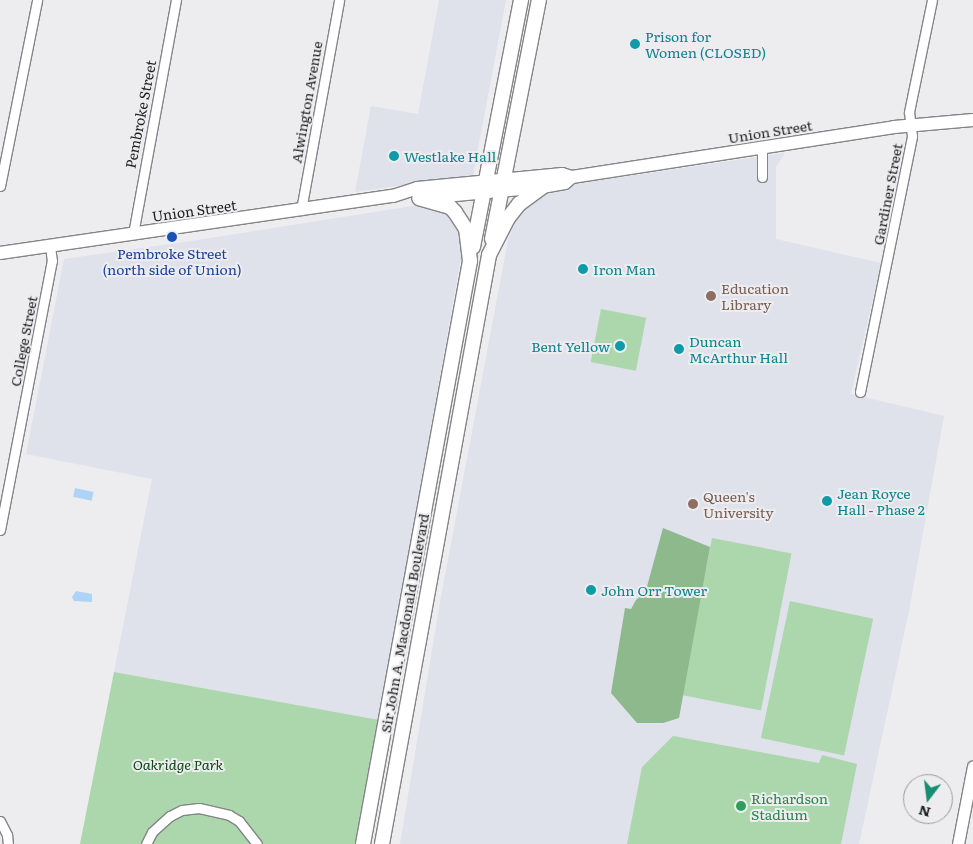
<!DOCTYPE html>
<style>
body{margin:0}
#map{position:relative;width:973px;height:844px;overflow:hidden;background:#ededf0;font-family:Literata,serif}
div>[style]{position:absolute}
.built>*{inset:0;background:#dfe1eb}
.green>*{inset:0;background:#acd6ab;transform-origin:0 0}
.forest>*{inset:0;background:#8eb98d}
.water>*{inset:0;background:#add4f6;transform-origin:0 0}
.roads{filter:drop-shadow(1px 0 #848587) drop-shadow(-1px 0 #848587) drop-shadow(0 1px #848587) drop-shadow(0 -1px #848587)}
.minor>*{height:9px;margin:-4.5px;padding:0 4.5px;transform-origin:4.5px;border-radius:4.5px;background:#fff}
.tertiary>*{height:11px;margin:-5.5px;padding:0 5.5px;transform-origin:5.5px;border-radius:5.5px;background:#fff}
.secondary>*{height:12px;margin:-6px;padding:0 6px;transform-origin:6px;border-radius:6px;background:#fff}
.primary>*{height:14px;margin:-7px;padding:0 7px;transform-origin:7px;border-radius:7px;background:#fff}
.dots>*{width:14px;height:14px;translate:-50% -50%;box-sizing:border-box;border:2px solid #ededf0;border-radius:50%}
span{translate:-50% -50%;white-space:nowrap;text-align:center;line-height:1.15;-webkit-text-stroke:4px #ededf0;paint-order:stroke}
.culture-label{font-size:14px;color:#0d838f}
.left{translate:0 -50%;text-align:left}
.right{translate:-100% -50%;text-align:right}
.street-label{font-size:14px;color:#1f2021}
.transit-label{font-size:14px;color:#164399}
.education-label{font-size:14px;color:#785e54}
.park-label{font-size:14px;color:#07490f;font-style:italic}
.leisure-label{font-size:14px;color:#27864d}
.north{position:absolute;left:903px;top:774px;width:50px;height:50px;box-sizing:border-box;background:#ededf0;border:1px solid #9b9b9d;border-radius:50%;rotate:195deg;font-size:14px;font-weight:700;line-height:20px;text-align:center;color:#1f2021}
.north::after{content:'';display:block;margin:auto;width:18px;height:22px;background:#168e71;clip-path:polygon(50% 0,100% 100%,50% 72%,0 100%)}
</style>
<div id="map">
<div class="built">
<div style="clip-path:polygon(439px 0,506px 0,473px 175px,355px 192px,371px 106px,418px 114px)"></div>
<div style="clip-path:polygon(785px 153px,776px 167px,776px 239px,881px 263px,851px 394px,944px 416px,909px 611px,859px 844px,400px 844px,440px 602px,508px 240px,517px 214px,543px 193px,568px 185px)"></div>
<div style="clip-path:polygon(425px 204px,442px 207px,461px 228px,462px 252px,379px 720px,114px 672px,152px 479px,26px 454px,64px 259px,198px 240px)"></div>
</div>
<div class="green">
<div style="left:601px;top:309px;width:46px;height:54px;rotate:11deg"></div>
<div style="left:712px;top:538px;width:81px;height:160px;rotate:11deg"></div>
<div style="left:790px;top:601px;width:85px;height:140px;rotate:12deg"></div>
<div style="clip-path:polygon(114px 672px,379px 720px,357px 844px,80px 844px)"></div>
<div style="clip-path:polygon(673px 736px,819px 763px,822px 755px,857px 764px,841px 844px,627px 844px,642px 767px)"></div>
</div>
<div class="forest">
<div style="clip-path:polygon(663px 528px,710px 547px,679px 718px,663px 723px,637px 723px,611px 693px,625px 608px,631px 609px,636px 600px,646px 590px)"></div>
</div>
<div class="water">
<div style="left:75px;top:488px;width:19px;height:9px;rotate:12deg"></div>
<div style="clip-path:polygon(76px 591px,92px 594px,92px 602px,74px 601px,72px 597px)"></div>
</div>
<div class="roads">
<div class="minor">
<div style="left:762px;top:147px;width:30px;rotate:90deg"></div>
<div style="left:0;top:186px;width:190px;rotate:-78.7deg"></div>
<div style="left:301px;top:210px;width:213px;rotate:-79.7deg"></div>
<div style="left:133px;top:234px;width:238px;rotate:-79.6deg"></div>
<div style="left:860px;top:392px;width:261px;rotate:-78.5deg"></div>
<div style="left:912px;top:136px;width:24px;rotate:-97deg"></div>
<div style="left:909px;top:112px;width:114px;rotate:-78.4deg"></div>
<div style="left:0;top:530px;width:274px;rotate:-79.1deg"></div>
<div style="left:52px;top:261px;width:15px;rotate:-98deg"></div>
<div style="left:0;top:821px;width:16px;rotate:63deg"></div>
<div style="left:7px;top:835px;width:9px;rotate:84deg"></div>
<div style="left:146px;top:844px;width:13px;rotate:-63deg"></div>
<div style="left:152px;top:832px;width:24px;rotate:-42deg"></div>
<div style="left:170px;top:816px;width:13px;rotate:-27deg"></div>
<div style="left:182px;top:810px;width:17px;rotate:-7deg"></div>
<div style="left:199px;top:808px;width:31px;rotate:13deg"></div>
<div style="left:229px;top:815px;width:12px;rotate:31deg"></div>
<div style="left:239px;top:821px;width:29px;rotate:52deg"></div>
</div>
<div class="tertiary">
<div style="left:958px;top:844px;width:79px;rotate:-79.1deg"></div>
</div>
<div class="secondary">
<div style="left:423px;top:198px;width:120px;rotate:-5.3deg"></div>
<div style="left:542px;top:187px;width:23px;rotate:-10deg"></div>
<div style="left:565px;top:183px;width:9px;rotate:-41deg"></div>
<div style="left:0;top:253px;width:397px;rotate:-8.3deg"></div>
<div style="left:393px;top:196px;width:25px;rotate:-18deg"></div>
<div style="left:417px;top:188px;width:146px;rotate:-5.5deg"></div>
<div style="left:562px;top:174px;width:10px;rotate:17deg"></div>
<div style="left:572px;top:177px;width:326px;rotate:-8.8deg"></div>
<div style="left:894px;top:127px;width:79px;rotate:-5.1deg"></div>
</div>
<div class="primary">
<div style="left:492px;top:239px;width:244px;rotate:-78.9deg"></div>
<div style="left:473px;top:247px;width:252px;rotate:-79deg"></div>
<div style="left:363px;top:844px;width:593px;rotate:-79.6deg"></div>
<div style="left:470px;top:261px;width:32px;rotate:-97deg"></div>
<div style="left:466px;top:229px;width:20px;rotate:-123deg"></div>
<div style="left:455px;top:212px;width:7px;rotate:-135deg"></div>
<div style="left:450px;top:207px;width:32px;rotate:-164deg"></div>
<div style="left:382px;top:844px;width:599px;rotate:-79.7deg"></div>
<div style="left:489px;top:255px;width:42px;rotate:-62.8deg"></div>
<div style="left:508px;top:218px;width:18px;rotate:-52deg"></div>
<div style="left:519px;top:204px;width:29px;rotate:-36deg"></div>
</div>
</div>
<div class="dots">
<div style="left:635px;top:44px;background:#0f9aa8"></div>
<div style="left:394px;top:156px;background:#0f9aa8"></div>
<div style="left:172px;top:237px;background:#1a4fb4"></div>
<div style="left:583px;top:269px;background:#0f9aa8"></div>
<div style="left:711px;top:296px;background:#8d6e63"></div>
<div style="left:620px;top:346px;background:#0f9aa8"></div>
<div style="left:679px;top:349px;background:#0f9aa8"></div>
<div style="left:827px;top:501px;background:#0f9aa8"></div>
<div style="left:693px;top:504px;background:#8d6e63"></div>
<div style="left:591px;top:590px;background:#0f9aa8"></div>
<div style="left:741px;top:806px;background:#2e9e5b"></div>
</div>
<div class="culture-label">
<span class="left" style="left:645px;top:44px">Prison for<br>Women (CLOSED)</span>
<span class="left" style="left:404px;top:156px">Westlake Hall</span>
<span class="left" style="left:593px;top:269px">Iron Man</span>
<span class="left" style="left:689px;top:349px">Duncan<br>McArthur Hall</span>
<span class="right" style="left:610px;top:346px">Bent Yellow</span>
<span class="left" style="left:837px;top:501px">Jean Royce<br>Hall - Phase 2</span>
<span class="left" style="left:601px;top:590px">John Orr Tower</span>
</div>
<div class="street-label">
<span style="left:306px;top:102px;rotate:-80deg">Alwington Avenue</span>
<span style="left:140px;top:114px;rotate:-79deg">Pembroke Street</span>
<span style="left:770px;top:131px;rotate:-9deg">Union Street</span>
<span style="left:887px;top:194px;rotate:-79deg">Gardiner Street</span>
<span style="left:194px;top:210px;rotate:-8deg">Union Street</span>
<span style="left:23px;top:341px;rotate:-79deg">College Street</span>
<span style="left:404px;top:623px;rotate:-80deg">Sir John A. Macdonald Boulevard</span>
</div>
<div class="transit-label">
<span style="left:172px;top:261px">Pembroke Street<br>(north side of Union)</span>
</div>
<div class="education-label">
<span class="left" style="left:721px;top:296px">Education<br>Library</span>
<span class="left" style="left:703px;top:504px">Queen's<br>University</span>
</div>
<div class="park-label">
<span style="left:178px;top:764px">Oakridge Park</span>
</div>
<div class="leisure-label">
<span class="left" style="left:751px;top:806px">Richardson<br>Stadium</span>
</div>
<div class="north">N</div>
</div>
